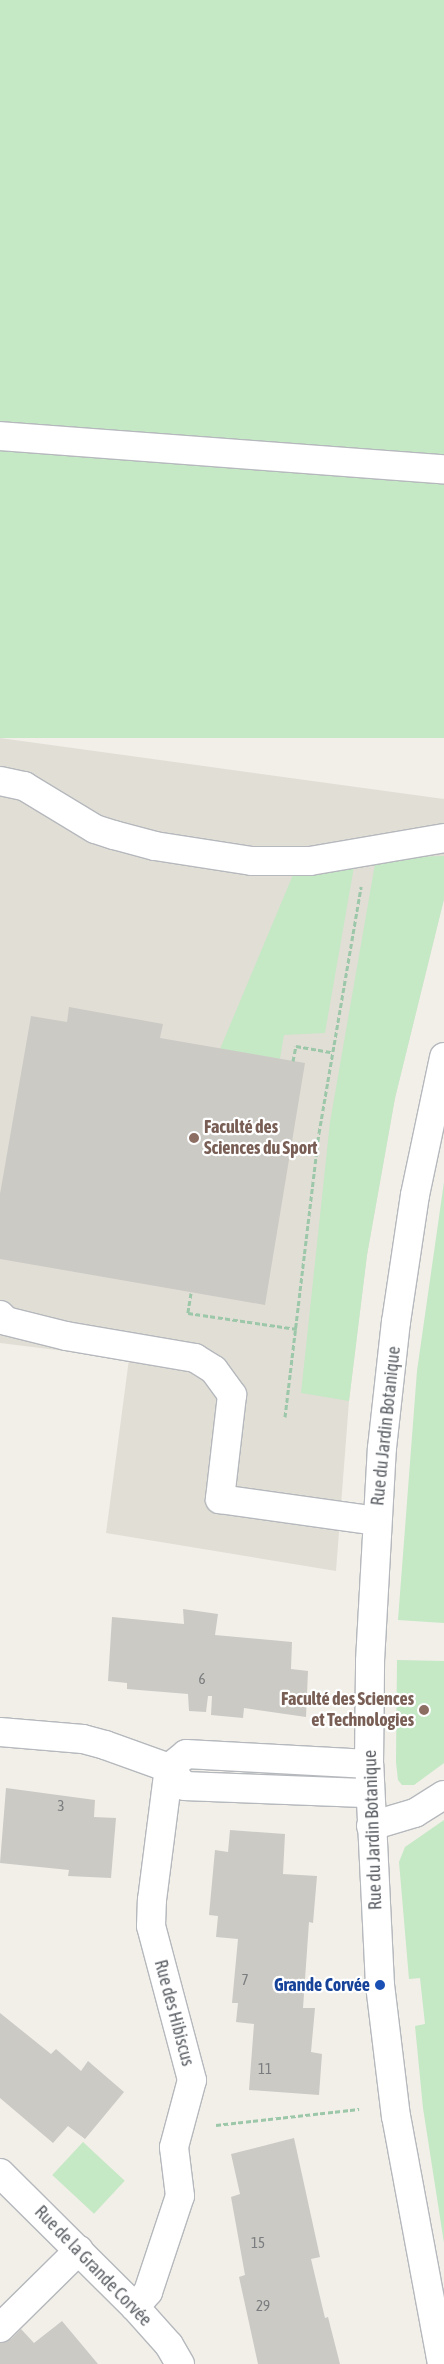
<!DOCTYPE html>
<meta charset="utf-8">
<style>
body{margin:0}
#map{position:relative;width:444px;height:2364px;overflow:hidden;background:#f1efe8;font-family:"Asap Condensed",sans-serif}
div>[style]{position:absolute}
.education>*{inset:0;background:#e1ded6}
.green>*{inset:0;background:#c5e8c5;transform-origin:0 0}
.building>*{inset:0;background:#cccac5}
.path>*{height:3px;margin-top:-1.5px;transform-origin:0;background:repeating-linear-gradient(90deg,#9cc7a9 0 5px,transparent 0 7.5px)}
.roads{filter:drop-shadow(1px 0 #b5b8bc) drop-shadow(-1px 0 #b5b8bc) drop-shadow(0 1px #b5b8bc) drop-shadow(0 -1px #b5b8bc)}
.minor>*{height:28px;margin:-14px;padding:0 14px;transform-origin:14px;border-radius:14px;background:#fff}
.dots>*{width:14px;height:14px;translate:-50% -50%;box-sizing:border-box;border:2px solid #fff;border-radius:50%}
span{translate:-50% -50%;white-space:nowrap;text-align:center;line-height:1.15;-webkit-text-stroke:4.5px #fff;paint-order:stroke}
.number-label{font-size:15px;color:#7a7d7f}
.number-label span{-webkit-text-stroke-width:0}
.education-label{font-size:18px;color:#785e54;font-weight:700}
.left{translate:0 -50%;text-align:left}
.right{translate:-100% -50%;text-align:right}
.street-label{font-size:18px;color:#5f6368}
.transit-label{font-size:18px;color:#164399;font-weight:700}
</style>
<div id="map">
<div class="education">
<div style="clip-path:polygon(0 738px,444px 799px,444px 899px,395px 1098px,367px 1255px,349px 1401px,336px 1571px,106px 1533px,129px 1359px,0 1343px)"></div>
</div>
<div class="green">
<div style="left:0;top:0;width:444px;height:738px"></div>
<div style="clip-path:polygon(444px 856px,444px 899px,395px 1098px,367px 1255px,349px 1401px,301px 1393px,330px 1122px,376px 858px)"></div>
<div style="clip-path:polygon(355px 861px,325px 1033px,284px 1035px,280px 1059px,220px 1049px,295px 870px)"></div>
<div style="clip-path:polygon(444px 1182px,444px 1623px,398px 1620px,417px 1371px)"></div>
<div style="clip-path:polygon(397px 1660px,444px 1661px,444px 1763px,414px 1785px,402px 1785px,398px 1780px,396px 1762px)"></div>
<div style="clip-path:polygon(444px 1820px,444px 2243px,423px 2108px,415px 2026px,425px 2024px,420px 1978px,409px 1979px,399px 1862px,405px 1847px)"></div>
<div style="left:83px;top:2142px;width:57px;height:45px;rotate:43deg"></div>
</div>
<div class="building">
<div style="clip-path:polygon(69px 1007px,163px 1024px,160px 1038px,305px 1063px,265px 1305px,0 1259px,0 1194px,31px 1016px,67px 1022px)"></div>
<div style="clip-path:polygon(183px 1609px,218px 1614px,215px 1635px,292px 1642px,291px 1669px,308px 1671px,306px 1717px,244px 1708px,243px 1718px,211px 1715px,212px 1696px,208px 1696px,206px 1712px,189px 1711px,188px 1694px,127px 1689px,127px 1683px,108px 1681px,112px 1617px,184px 1624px)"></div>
<div style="clip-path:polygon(6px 1788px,95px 1800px,94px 1817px,116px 1818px,111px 1878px,68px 1876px,69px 1870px,0 1863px)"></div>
<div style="clip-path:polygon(230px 1830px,285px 1834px,283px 1874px,317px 1876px,313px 1923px,309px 1922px,303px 2008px,315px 2008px,311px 2052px,322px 2054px,319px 2095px,249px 2090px,254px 2024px,236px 2022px,238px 2003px,232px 2003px,238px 1939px,216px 1937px,218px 1916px,209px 1915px,215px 1850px,228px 1852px)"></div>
<div style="clip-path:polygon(0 2013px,51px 2054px,56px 2049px,81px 2071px,88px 2061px,124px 2092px,85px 2139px,68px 2126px,53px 2143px,0 2098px)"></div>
<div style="clip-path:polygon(294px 2138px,320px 2257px,311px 2259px,325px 2318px,328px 2317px,340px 2364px,258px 2364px,239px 2277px,245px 2275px,231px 2197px,240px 2194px,231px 2154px)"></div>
<div style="clip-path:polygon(62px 2321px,98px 2364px,0 2364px,0 2343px,11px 2339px,21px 2329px,34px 2343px)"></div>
</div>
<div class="path">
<div style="left:293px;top:1061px;width:15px;rotate:-79deg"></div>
<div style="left:296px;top:1046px;width:36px;rotate:10deg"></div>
<div style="left:191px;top:1293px;width:20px;rotate:99deg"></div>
<div style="left:188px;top:1313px;width:110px;rotate:8.4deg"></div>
<div style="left:285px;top:1417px;width:286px;rotate:-83.2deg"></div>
<div style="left:319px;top:1133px;width:250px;rotate:-80.3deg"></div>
<div style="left:216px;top:2125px;width:144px;rotate:-6.4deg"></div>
</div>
<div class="roads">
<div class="minor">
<div style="left:0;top:436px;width:445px;rotate:4.3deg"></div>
<div style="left:0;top:781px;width:25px;rotate:12deg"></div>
<div style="left:24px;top:786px;width:83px;rotate:31.2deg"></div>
<div style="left:95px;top:829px;width:20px;rotate:18deg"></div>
<div style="left:114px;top:835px;width:42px;rotate:15deg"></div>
<div style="left:155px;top:846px;width:98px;rotate:8.8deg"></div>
<div style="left:252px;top:861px;width:58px"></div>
<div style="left:310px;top:861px;width:136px;rotate:-9.7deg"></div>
<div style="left:0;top:1315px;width:8px;rotate:45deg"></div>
<div style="left:6px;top:1321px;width:62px;rotate:14deg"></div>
<div style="left:66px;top:1336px;width:131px;rotate:9.7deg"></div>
<div style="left:195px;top:1358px;width:22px;rotate:32deg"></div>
<div style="left:214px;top:1370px;width:31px;rotate:54deg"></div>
<div style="left:232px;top:1395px;width:105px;rotate:96.6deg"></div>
<div style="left:220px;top:1499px;width:158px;rotate:8deg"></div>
<div style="left:0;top:1732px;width:83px;rotate:4.8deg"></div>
<div style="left:83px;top:1739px;width:23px;rotate:15deg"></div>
<div style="left:105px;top:1745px;width:68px;rotate:19.8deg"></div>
<div style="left:169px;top:1768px;width:23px;rotate:50deg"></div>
<div style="left:184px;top:1786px;width:186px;rotate:2.2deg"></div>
<div style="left:169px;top:1768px;width:22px;rotate:-39deg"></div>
<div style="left:186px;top:1754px;width:183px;rotate:3.1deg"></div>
<div style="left:371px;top:1826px;width:46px;rotate:-16.5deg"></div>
<div style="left:415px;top:1813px;width:34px;rotate:-32deg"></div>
<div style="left:0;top:2173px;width:190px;rotate:44.8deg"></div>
<div style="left:135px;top:2307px;width:51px;rotate:48.2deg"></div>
<div style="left:169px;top:2345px;width:22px;rotate:60deg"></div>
<div style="left:135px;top:2307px;width:20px;rotate:-49deg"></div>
<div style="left:148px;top:2292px;width:101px;rotate:-71.6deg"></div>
<div style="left:180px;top:2196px;width:49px;rotate:-97deg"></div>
<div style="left:174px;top:2147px;width:69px;rotate:-75deg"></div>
<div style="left:192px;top:2080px;width:159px;rotate:-104.9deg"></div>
<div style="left:151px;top:1926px;width:26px;rotate:-88deg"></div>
<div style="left:152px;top:1900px;width:133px;rotate:-82.7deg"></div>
<div style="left:0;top:2328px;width:111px;rotate:-44.6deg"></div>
<div style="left:442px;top:2364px;width:251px;rotate:-100.5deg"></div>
<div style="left:396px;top:2117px;width:133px;rotate:-96.9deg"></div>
<div style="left:380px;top:1985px;width:221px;rotate:-92.8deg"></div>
<div style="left:369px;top:1764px;width:103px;rotate:-89.4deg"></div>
<div style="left:370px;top:1661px;width:213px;rotate:-86.8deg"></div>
<div style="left:382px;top:1448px;width:127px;rotate:-83.7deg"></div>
<div style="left:396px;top:1322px;width:128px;rotate:-81.5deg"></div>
<div style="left:415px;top:1195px;width:141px;rotate:-78.1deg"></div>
</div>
</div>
<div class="dots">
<div style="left:194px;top:1138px;background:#8d6e63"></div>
<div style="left:424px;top:1710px;background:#8d6e63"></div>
<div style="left:380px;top:1985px;background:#1a4fb4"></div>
</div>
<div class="number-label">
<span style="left:202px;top:1679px">6</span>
<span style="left:61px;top:1806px">3</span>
<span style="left:245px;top:1980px">7</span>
<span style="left:265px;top:2069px">11</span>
<span style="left:258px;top:2243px">15</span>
<span style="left:263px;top:2306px">29</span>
</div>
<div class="education-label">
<span class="left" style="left:204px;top:1138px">Faculté des<br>Sciences du Sport</span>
<span class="right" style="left:414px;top:1710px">Faculté des Sciences<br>et Technologies</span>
</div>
<div class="street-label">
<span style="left:386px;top:1426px;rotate:-84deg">Rue du Jardin Botanique</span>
<span style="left:373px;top:1830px;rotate:-92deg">Rue du Jardin Botanique</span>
<span style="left:174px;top:2013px;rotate:75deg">Rue des Hibiscus</span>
<span style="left:93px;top:2266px;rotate:46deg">Rue de la Grande Corvée</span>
</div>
<div class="transit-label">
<span class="right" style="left:370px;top:1985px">Grande Corvée</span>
</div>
</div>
